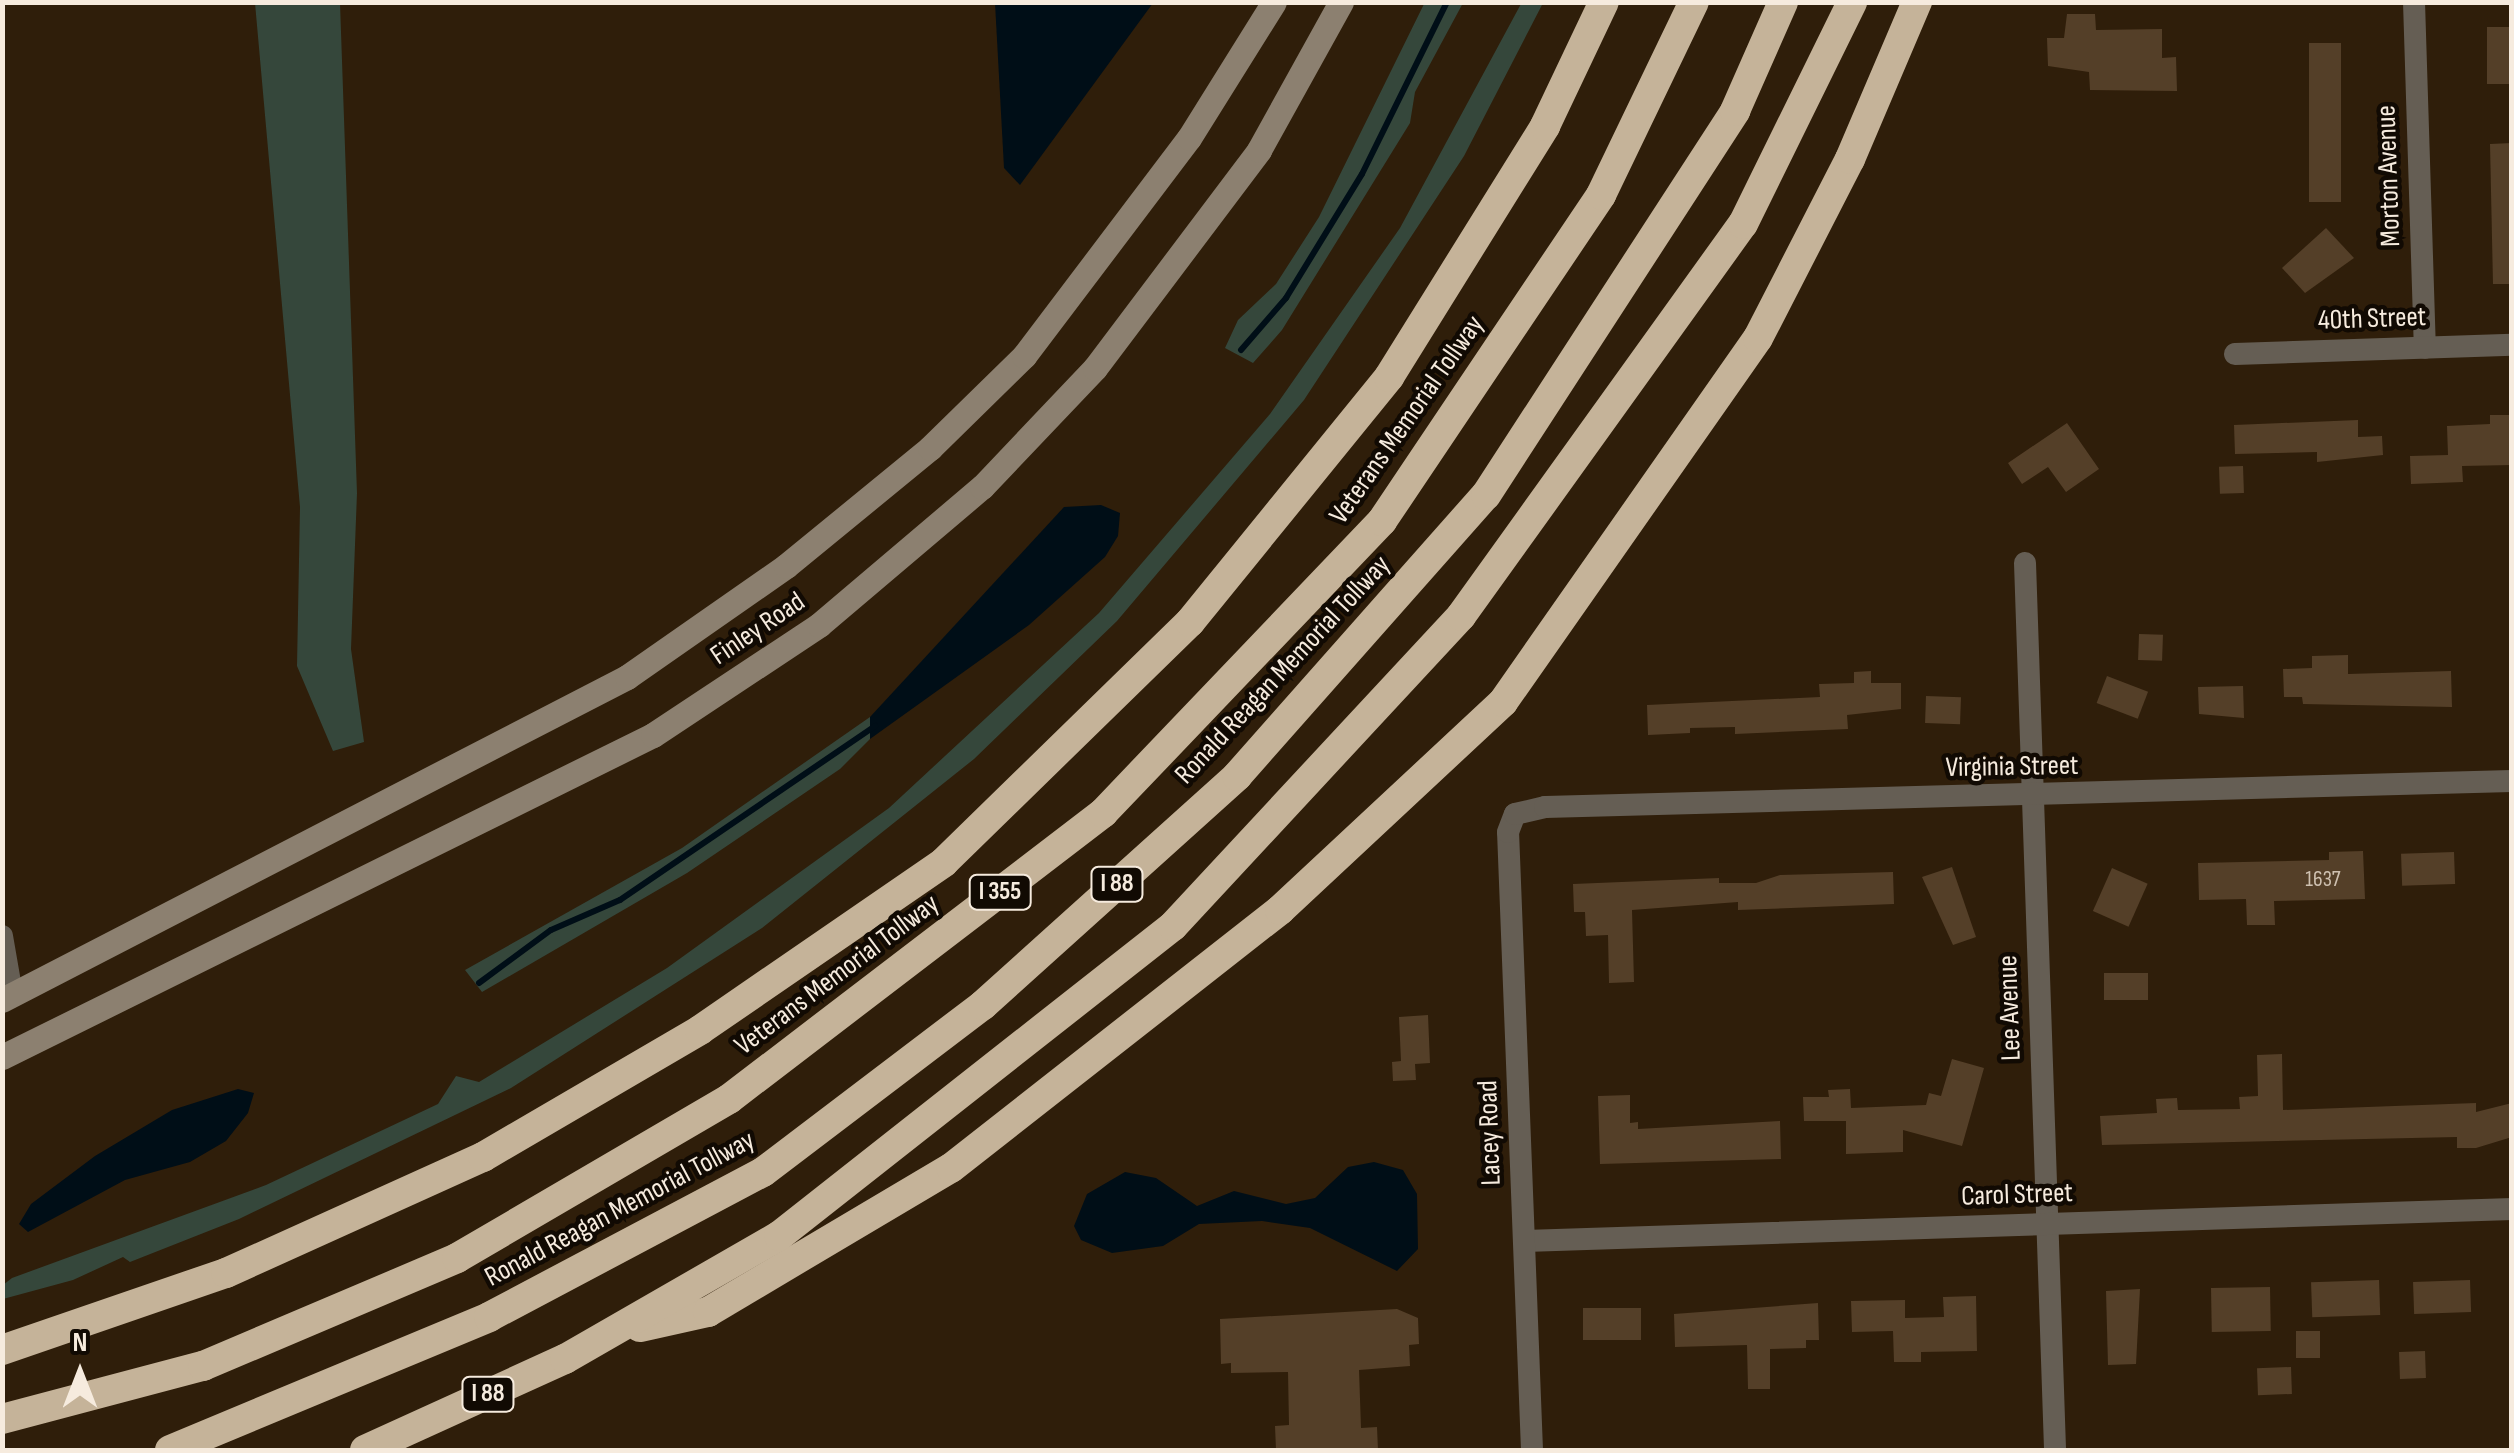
<!DOCTYPE html>
<style>
body{margin:0}
#map{position:relative;width:2514px;height:1453px;overflow:hidden;background:#2f1e0a;font-family:"Sofia Sans Condensed",sans-serif}
div>[style]{position:absolute}
.green>*{inset:0;background:#35473b}
.water>*{inset:0;background:#000e17}
.stream>*{height:6px;margin:-3px;padding:0 3px;transform-origin:3px;border-radius:3px;background:#000e17}
.building>*{inset:0;background:#543f28;transform-origin:0 0}
.street>*{height:22px;margin:-11px;padding:0 11px;transform-origin:11px;border-radius:11px;background:#655e54}
.secondary>*{height:25px;margin:-12.5px;padding:0 12.5px;transform-origin:12.5px;border-radius:12.5px;background:#8c8070}
.highway>*{height:30px;margin:-15px;padding:0 15px;transform-origin:15px;border-radius:15px;background:#c5b399}
span{translate:-50% -50%;white-space:nowrap;text-align:center;line-height:1.15;-webkit-text-stroke:9px #110a03;paint-order:stroke}
.number-label{font-size:22px;color:#cec0b0}
.number-label span{-webkit-text-stroke-width:0}
.shield-label span{padding:2px 8px;background:#110a03;border:2px solid;border-radius:8px;-webkit-text-stroke-width:0}
.shield-label{font-size:25px;color:#f6ebde;font-weight:700}
.street-label{font-size:28px;color:#f6ebde}
.frame{position:absolute;inset:0;border:5px solid #f6ebde;pointer-events:none}
.north{position:absolute;left:30px;top:1323px;width:100px;height:100px;-webkit-text-stroke:8px #110a03;paint-order:stroke;rotate:0deg;font-size:28px;font-weight:700;line-height:40px;text-align:center;color:#f6ebde}
.north::after{content:'';display:block;margin:auto;width:35px;height:45px;background:#f6ebde;clip-path:polygon(50% 0,100% 100%,50% 72%,0 100%)}
</style>
<div id="map">
<div class="green">
<div style="clip-path:polygon(1425px 2px,1463px 3px,1415px 92px,1410px 123px,1282px 330px,1253px 363px,1225px 348px,1238px 320px,1276px 284px,1319px 217px)"></div>
<div style="clip-path:polygon(1522px 2px,1543px 3px,1464px 156px,1304px 400px,1117px 621px,974px 759px,762px 928px,511px 1088px,239px 1219px,130px 1262px,123px 1257px,73px 1280px,3px 1299px,3px 1285px,12px 1278px,266px 1185px,438px 1104px,456px 1076px,479px 1082px,667px 968px,889px 808px,1099px 613px,1270px 414px,1400px 228px)"></div>
<div style="clip-path:polygon(255px 3px,340px 3px,357px 493px,351px 649px,364px 742px,333px 751px,297px 666px,300px 507px)"></div>
<div style="clip-path:polygon(870px 717px,870px 739px,840px 769px,687px 873px,482px 992px,465px 970px,682px 848px)"></div>
</div>
<div class="water">
<div style="clip-path:polygon(995px 3px,1153px 3px,1020px 185px,1004px 168px)"></div>
<div style="clip-path:polygon(1101px 505px,1120px 513px,1118px 536px,1105px 557px,1029px 625px,870px 739px,870px 717px,1064px 507px)"></div>
<div style="clip-path:polygon(238px 1089px,254px 1093px,248px 1113px,226px 1141px,190px 1162px,125px 1180px,28px 1232px,19px 1224px,31px 1204px,95px 1156px,172px 1110px)"></div>
<div style="clip-path:polygon(1374px 1162px,1403px 1170px,1417px 1194px,1418px 1249px,1397px 1271px,1310px 1228px,1262px 1221px,1199px 1224px,1163px 1246px,1112px 1253px,1081px 1240px,1074px 1226px,1087px 1194px,1125px 1172px,1156px 1178px,1197px 1206px,1234px 1191px,1286px 1204px,1315px 1198px,1348px 1167px)"></div>
</div>
<div class="stream">
<div style="left:1241px;top:350px;width:69px;rotate:-49.1deg"></div>
<div style="left:1286px;top:298px;width:145px;rotate:-58.5deg"></div>
<div style="left:1362px;top:174px;width:192px;rotate:-63.7deg"></div>
<div style="left:479px;top:983px;width:89px;rotate:-36.4deg"></div>
<div style="left:551px;top:930px;width:75px;rotate:-23.5deg"></div>
<div style="left:620px;top:900px;width:309px;rotate:-34.3deg"></div>
</div>
<div class="building">
<div style="clip-path:polygon(2067px 14px,2095px 14px,2096px 30px,2162px 29px,2162px 58px,2176px 57px,2177px 91px,2090px 90px,2089px 72px,2048px 66px,2047px 38px,2064px 38px)"></div>
<div style="left:2487px;top:27px;width:25px;height:57px"></div>
<div style="left:2309px;top:43px;width:32px;height:159px"></div>
<div style="clip-path:polygon(2512px 143px,2512px 284px,2493px 284px,2490px 144px)"></div>
<div style="clip-path:polygon(2326px 228px,2354px 258px,2305px 293px,2282px 268px)"></div>
<div style="clip-path:polygon(2490px 415px,2512px 415px,2512px 465px,2462px 466px,2463px 482px,2411px 484px,2410px 456px,2448px 455px,2447px 426px,2490px 424px)"></div>
<div style="clip-path:polygon(2358px 420px,2358px 437px,2382px 436px,2383px 455px,2317px 462px,2317px 452px,2235px 454px,2234px 425px)"></div>
<div style="clip-path:polygon(2067px 423px,2099px 469px,2066px 492px,2048px 467px,2022px 484px,2008px 463px)"></div>
<div style="left:2243px;top:466px;width:27px;height:24px;rotate:88deg"></div>
<div style="left:2139px;top:634px;width:24px;height:26px;rotate:2deg"></div>
<div style="clip-path:polygon(2348px 655px,2348px 674px,2451px 671px,2452px 707px,2303px 704px,2302px 697px,2284px 697px,2283px 669px,2312px 668px,2312px 656px)"></div>
<div style="clip-path:polygon(1871px 671px,1871px 683px,1901px 683px,1901px 709px,1847px 715px,1848px 729px,1735px 734px,1735px 727px,1690px 728px,1690px 733px,1648px 735px,1647px 705px,1820px 697px,1819px 684px,1854px 683px,1854px 672px)"></div>
<div style="left:2107px;top:676px;width:44px;height:29px;rotate:21deg"></div>
<div style="clip-path:polygon(2243px 686px,2244px 718px,2199px 714px,2198px 687px)"></div>
<div style="left:1926px;top:696px;width:35px;height:27px;rotate:2deg"></div>
<div style="clip-path:polygon(2363px 851px,2365px 899px,2274px 901px,2275px 925px,2247px 925px,2246px 899px,2199px 900px,2198px 863px,2329px 860px,2329px 852px)"></div>
<div style="left:2454px;top:852px;width:32px;height:53px;rotate:88deg"></div>
<div style="clip-path:polygon(1952px 867px,1976px 937px,1953px 945px,1922px 877px)"></div>
<div style="left:2112px;top:868px;width:39px;height:47px;rotate:24deg"></div>
<div style="clip-path:polygon(1893px 872px,1894px 904px,1738px 910px,1738px 902px,1632px 910px,1634px 982px,1609px 983px,1608px 935px,1586px 936px,1585px 912px,1574px 912px,1573px 884px,1719px 878px,1719px 883px,1756px 883px,1780px 875px)"></div>
<div style="left:2104px;top:973px;width:44px;height:27px"></div>
<div style="clip-path:polygon(1428px 1015px,1430px 1063px,1415px 1064px,1416px 1080px,1393px 1081px,1392px 1062px,1401px 1061px,1399px 1017px)"></div>
<div style="clip-path:polygon(2282px 1054px,2283px 1110px,2476px 1103px,2476px 1112px,2512px 1103px,2512px 1137px,2476px 1148px,2457px 1148px,2457px 1137px,2102px 1145px,2100px 1116px,2157px 1113px,2156px 1099px,2177px 1098px,2178px 1110px,2240px 1109px,2239px 1097px,2258px 1096px,2257px 1055px)"></div>
<div style="clip-path:polygon(1952px 1059px,1984px 1068px,1962px 1146px,1903px 1130px,1903px 1152px,1846px 1154px,1846px 1121px,1804px 1121px,1803px 1097px,1829px 1097px,1828px 1090px,1850px 1089px,1851px 1108px,1926px 1105px,1929px 1093px,1941px 1096px)"></div>
<div style="clip-path:polygon(1630px 1095px,1630px 1123px,1638px 1122px,1638px 1129px,1780px 1121px,1781px 1159px,1600px 1164px,1598px 1096px)"></div>
<div style="left:2379px;top:1280px;width:35px;height:68px;rotate:88deg"></div>
<div style="left:2470px;top:1280px;width:32px;height:57px;rotate:88deg"></div>
<div style="left:2270px;top:1287px;width:44px;height:59px;rotate:89deg"></div>
<div style="clip-path:polygon(2140px 1289px,2136px 1364px,2108px 1365px,2106px 1291px)"></div>
<div style="clip-path:polygon(1976px 1296px,1977px 1351px,1921px 1352px,1921px 1362px,1894px 1362px,1893px 1331px,1852px 1332px,1851px 1301px,1905px 1300px,1905px 1318px,1944px 1317px,1943px 1297px)"></div>
<div style="clip-path:polygon(1818px 1303px,1819px 1340px,1806px 1340px,1806px 1348px,1770px 1349px,1770px 1389px,1748px 1389px,1747px 1345px,1675px 1347px,1674px 1314px)"></div>
<div style="left:1641px;top:1308px;width:32px;height:58px;rotate:90deg"></div>
<div style="clip-path:polygon(1397px 1309px,1418px 1318px,1419px 1344px,1409px 1345px,1410px 1366px,1359px 1370px,1361px 1428px,1377px 1427px,1378px 1450px,1276px 1450px,1275px 1426px,1289px 1425px,1288px 1372px,1231px 1373px,1231px 1363px,1221px 1364px,1220px 1319px)"></div>
<div style="left:2320px;top:1331px;width:27px;height:24px;rotate:90deg"></div>
<div style="left:2425px;top:1351px;width:27px;height:26px;rotate:88deg"></div>
<div style="left:2291px;top:1367px;width:27px;height:34px;rotate:88deg"></div>
</div>
<div class="street">
<div style="left:2414px;top:2px;width:346px;rotate:88.2deg"></div>
<div style="left:2235px;top:354px;width:277px;rotate:-1.9deg"></div>
<div style="left:2025px;top:563px;width:888px;rotate:88.06deg"></div>
<div style="left:2px;top:936px;width:59px;rotate:80.2deg"></div>
<div style="left:1525px;top:1241px;width:988px;rotate:-1.86deg"></div>
<div style="left:1532px;top:1450px;width:618px;rotate:-92.22deg"></div>
<div style="left:1508px;top:832px;width:19px;rotate:-69deg"></div>
<div style="left:1515px;top:814px;width:31px;rotate:-13deg"></div>
<div style="left:1545px;top:807px;width:967px;rotate:-1.54deg"></div>
</div>
<div class="secondary">
<div style="left:2px;top:1000px;width:704px;rotate:-27.33deg"></div>
<div style="left:627px;top:677px;width:194px;rotate:-34.9deg"></div>
<div style="left:786px;top:566px;width:186px;rotate:-39.3deg"></div>
<div style="left:930px;top:448px;width:132px;rotate:-44.4deg"></div>
<div style="left:1024px;top:356px;width:273px;rotate:-52.9deg"></div>
<div style="left:1189px;top:138px;width:160px;rotate:-58deg"></div>
<div style="left:2px;top:1057px;width:726px;rotate:-26.32deg"></div>
<div style="left:653px;top:735px;width:199px;rotate:-33.5deg"></div>
<div style="left:819px;top:625px;width:214px;rotate:-40.3deg"></div>
<div style="left:982px;top:487px;width:164px;rotate:-46.5deg"></div>
<div style="left:1095px;top:368px;width:273px;rotate:-53deg"></div>
<div style="left:1259px;top:150px;width:169px;rotate:-61deg"></div>
</div>
<div class="highway">
<div style="left:640px;top:1327px;width:70px;rotate:-12.4deg"></div>
<div style="left:708px;top:1312px;width:282px;rotate:-30.7deg"></div>
<div style="left:951px;top:1168px;width:418px;rotate:-38.1deg"></div>
<div style="left:1280px;top:910px;width:305px;rotate:-43deg"></div>
<div style="left:1503px;top:702px;width:444px;rotate:-55deg"></div>
<div style="left:1758px;top:338px;width:201px;rotate:-62.8deg"></div>
<div style="left:1850px;top:159px;width:171px;rotate:-66.9deg"></div>
<div style="left:2px;top:1350px;width:237px;rotate:-19deg"></div>
<div style="left:226px;top:1273px;width:282px;rotate:-24.3deg"></div>
<div style="left:483px;top:1157px;width:251px;rotate:-30.3deg"></div>
<div style="left:700px;top:1030px;width:296px;rotate:-34.5deg"></div>
<div style="left:944px;top:862px;width:344px;rotate:-44.3deg"></div>
<div style="left:1190px;top:622px;width:316px;rotate:-50.9deg"></div>
<div style="left:1389px;top:377px;width:296px;rotate:-58.1deg"></div>
<div style="left:1545px;top:126px;width:137px;rotate:-64.6deg"></div>
<div style="left:2px;top:1419px;width:208px;rotate:-14.8deg"></div>
<div style="left:203px;top:1366px;width:276px;rotate:-23deg"></div>
<div style="left:457px;top:1258px;width:315px;rotate:-30.3deg"></div>
<div style="left:729px;top:1099px;width:471px;rotate:-37.4deg"></div>
<div style="left:1103px;top:813px;width:404px;rotate:-46.3deg"></div>
<div style="left:1382px;top:521px;width:393px;rotate:-56.1deg"></div>
<div style="left:1601px;top:195px;width:214px;rotate:-64.3deg"></div>
<div style="left:170px;top:1450px;width:346px;rotate:-22.6deg"></div>
<div style="left:489px;top:1317px;width:310px;rotate:-27.9deg"></div>
<div style="left:763px;top:1172px;width:276px;rotate:-37.2deg"></div>
<div style="left:983px;top:1005px;width:342px;rotate:-42deg"></div>
<div style="left:1237px;top:776px;width:375px;rotate:-48.5deg"></div>
<div style="left:1486px;top:495px;width:458px;rotate:-57deg"></div>
<div style="left:1735px;top:111px;width:119px;rotate:-66.2deg"></div>
<div style="left:365px;top:1450px;width:220px;rotate:-24.5deg"></div>
<div style="left:565px;top:1359px;width:247px;rotate:-29.9deg"></div>
<div style="left:779px;top:1236px;width:501px;rotate:-38.2deg"></div>
<div style="left:1173px;top:926px;width:423px;rotate:-47.1deg"></div>
<div style="left:1461px;top:616px;width:483px;rotate:-54.3deg"></div>
<div style="left:1743px;top:224px;width:247px;rotate:-63.8deg"></div>
</div>
<div class="number-label">
<span style="left:2323px;top:880px">1637</span>
</div>
<div class="shield-label">
<span style="left:1117px;top:884px">I 88</span>
<span style="left:1000px;top:892px">I 355</span>
<span style="left:488px;top:1394px">I 88</span>
</div>
<div class="street-label">
<span style="left:2389px;top:176px;rotate:-92deg">Morton Avenue</span>
<span style="left:2372px;top:319px;rotate:-2deg">40th Street</span>
<span style="left:1407px;top:420px;rotate:-55deg">Veterans Memorial Tollway</span>
<span style="left:758px;top:629px;rotate:-34deg">Finley Road</span>
<span style="left:1283px;top:670px;rotate:-47deg">Ronald Reagan Memorial Tollway</span>
<span style="left:2012px;top:767px;rotate:-1deg">Virginia Street</span>
<span style="left:837px;top:975px;rotate:-37deg">Veterans Memorial Tollway</span>
<span style="left:2010px;top:1008px;rotate:-92deg">Lee Avenue</span>
<span style="left:1490px;top:1133px;rotate:-92deg">Lacey Road</span>
<span style="left:2017px;top:1195px;rotate:-2deg">Carol Street</span>
<span style="left:620px;top:1209px;rotate:-28deg">Ronald Reagan Memorial Tollway</span>
</div>
<div class="frame"></div>
<div class="north">N</div>
</div>
